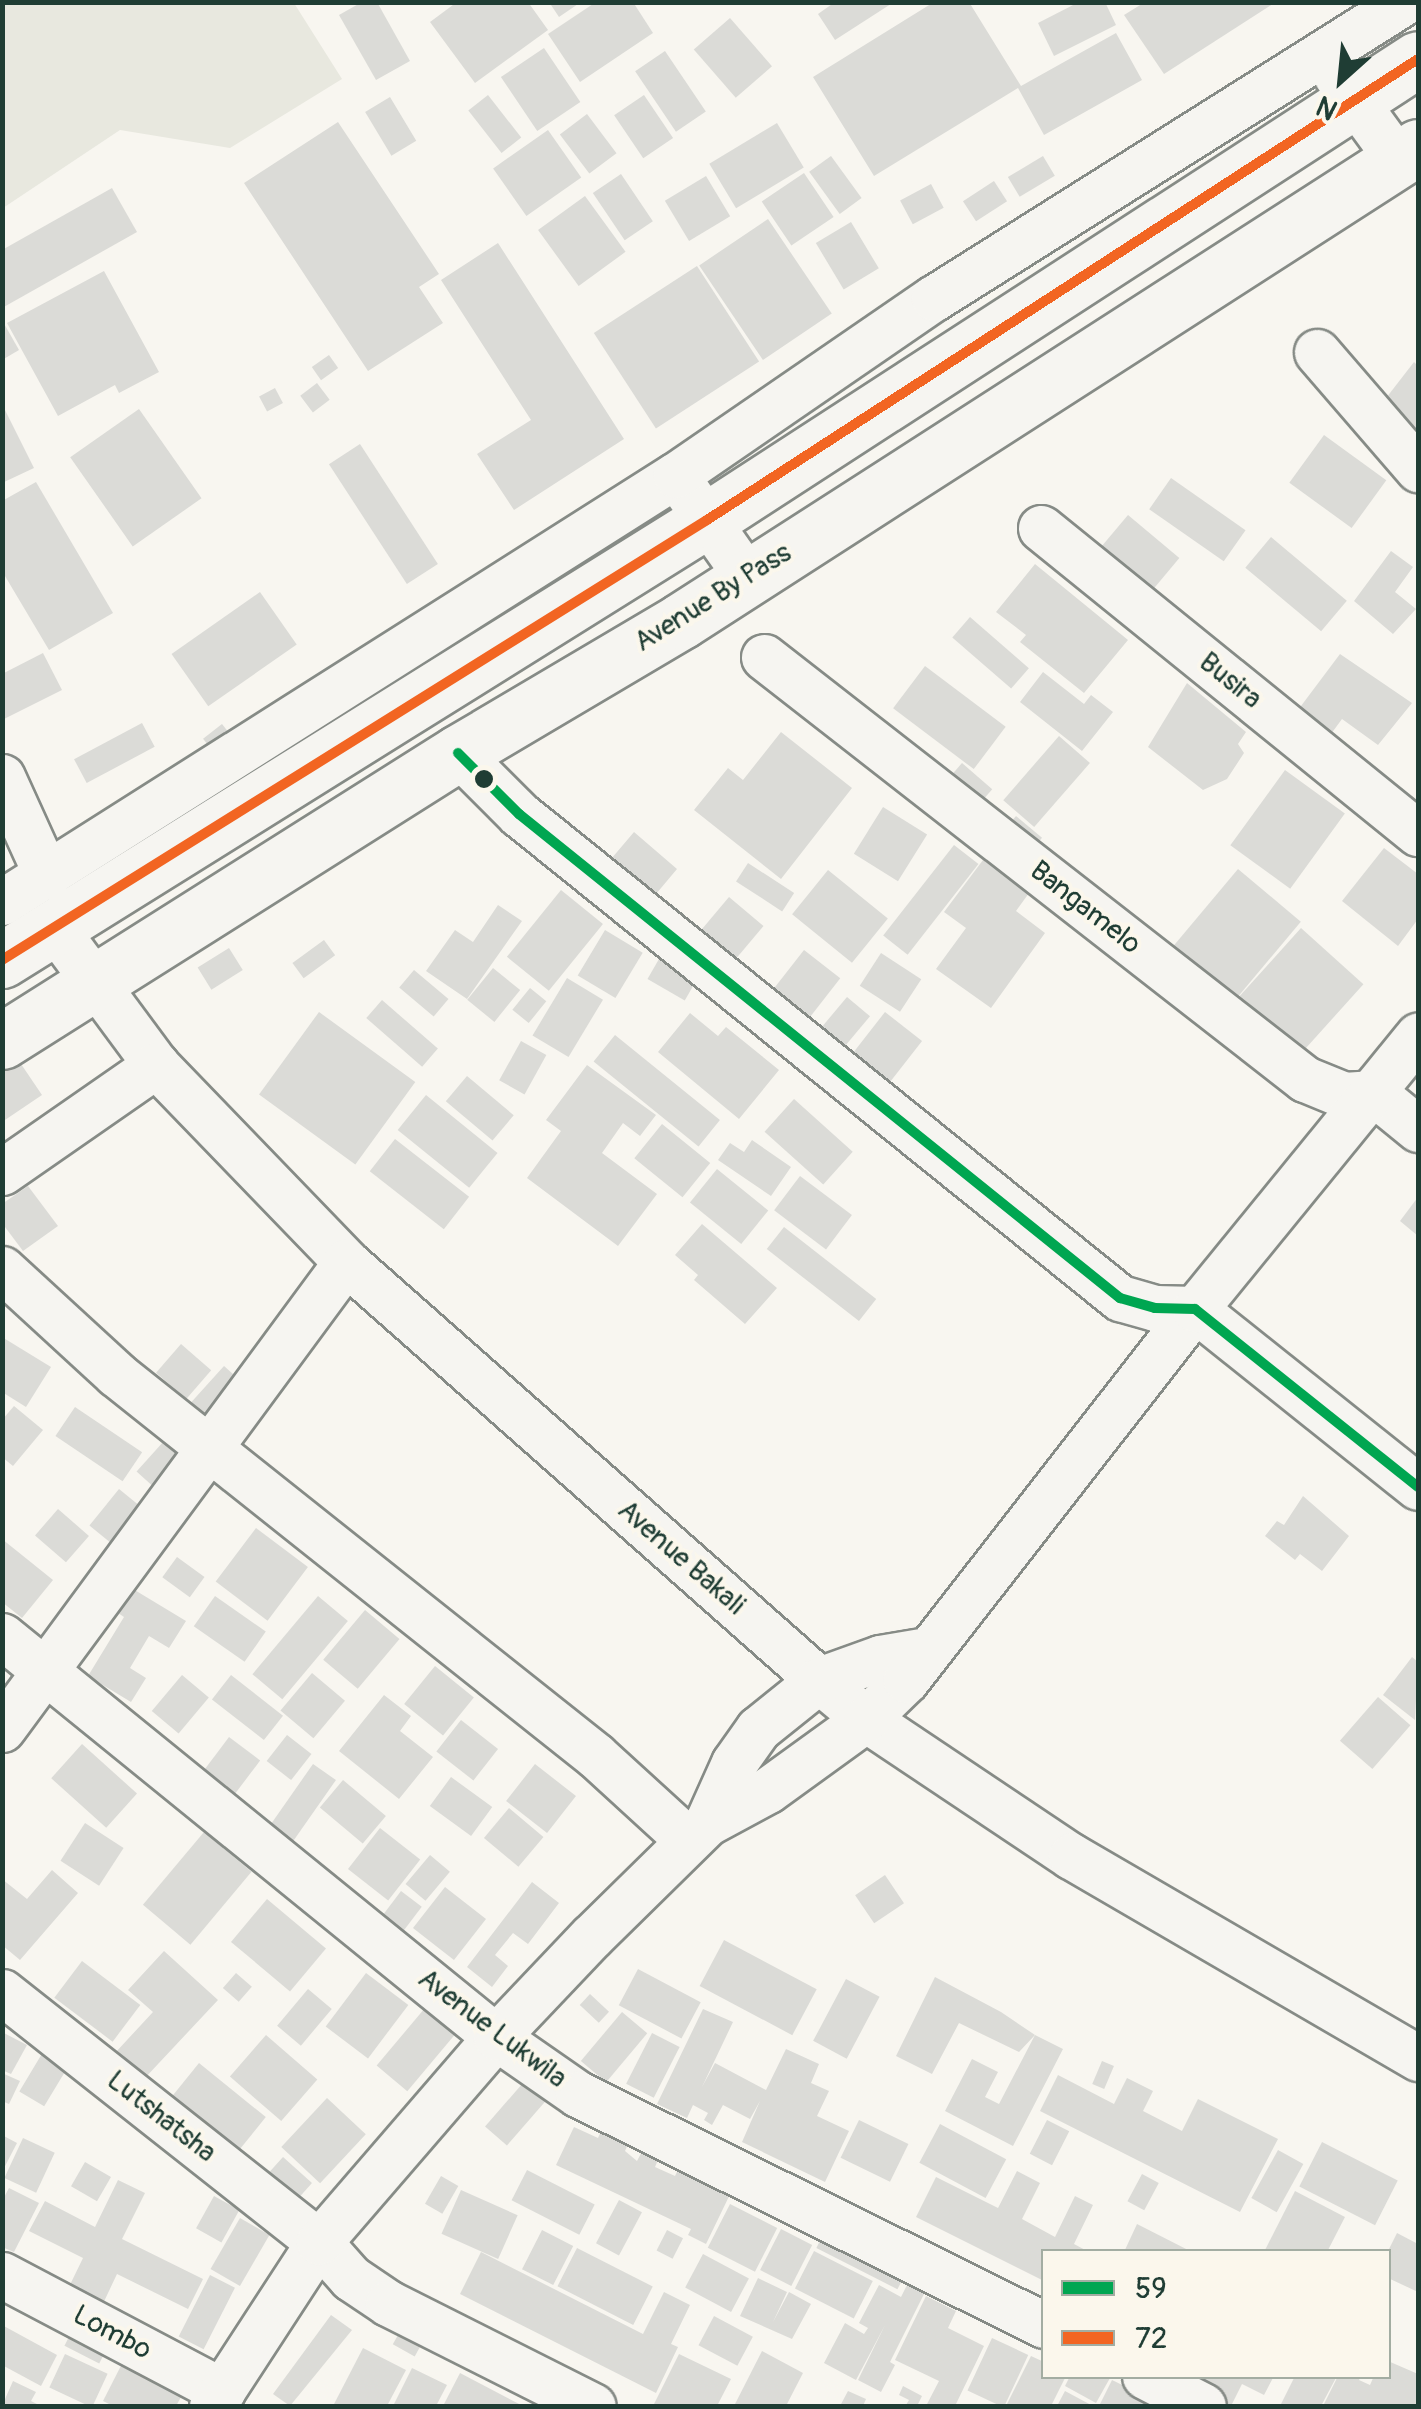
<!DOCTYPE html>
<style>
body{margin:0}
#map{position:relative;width:1421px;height:2409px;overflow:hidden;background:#f8f6f0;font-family:Pangolin,sans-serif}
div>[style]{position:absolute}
.built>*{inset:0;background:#e8e8df}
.building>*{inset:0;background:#dbdbd7;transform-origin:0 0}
.roads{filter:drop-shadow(2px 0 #868b86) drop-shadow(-2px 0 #868b86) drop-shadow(0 2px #868b86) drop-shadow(0 -2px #868b86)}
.minor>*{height:45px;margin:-22.5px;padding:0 22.5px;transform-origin:22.5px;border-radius:22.5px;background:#f6f5f1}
.highway>*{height:55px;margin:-27.5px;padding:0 27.5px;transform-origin:27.5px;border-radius:27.5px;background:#f6f5f1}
.bus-1>*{height:10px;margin:-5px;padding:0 5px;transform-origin:5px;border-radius:5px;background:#00a651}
.bus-2>*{height:10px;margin:-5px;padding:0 5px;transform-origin:5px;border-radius:5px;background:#f26522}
.dots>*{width:28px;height:28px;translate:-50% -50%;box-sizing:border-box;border:5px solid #fbf7ec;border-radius:50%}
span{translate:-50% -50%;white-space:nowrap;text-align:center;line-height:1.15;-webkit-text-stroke:8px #fbf7ec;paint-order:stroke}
.street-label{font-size:28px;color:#1f3d34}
.frame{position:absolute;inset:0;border:5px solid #1f3d34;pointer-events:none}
.legend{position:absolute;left:1041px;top:2249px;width:350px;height:130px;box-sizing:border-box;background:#fbf7ec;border:2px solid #a3ada2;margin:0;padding:12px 18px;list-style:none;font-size:30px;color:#1f3d34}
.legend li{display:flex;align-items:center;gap:20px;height:50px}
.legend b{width:50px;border:2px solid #a3ada2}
.north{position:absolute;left:1291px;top:30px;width:100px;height:100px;-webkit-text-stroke:8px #fbf7ec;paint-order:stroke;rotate:207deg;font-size:28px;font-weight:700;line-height:40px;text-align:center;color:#1f3d34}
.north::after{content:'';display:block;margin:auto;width:35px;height:45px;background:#1f3d34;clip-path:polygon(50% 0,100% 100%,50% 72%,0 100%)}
</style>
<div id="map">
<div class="built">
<div style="clip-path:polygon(3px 2px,294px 3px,342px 79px,230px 148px,120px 130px,3px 208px)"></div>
</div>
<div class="building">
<div style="clip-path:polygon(362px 2px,377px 2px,410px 61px,376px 80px,339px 15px)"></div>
<div style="clip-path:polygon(457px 2px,528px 2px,548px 30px,475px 83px,430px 22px)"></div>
<div style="clip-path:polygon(549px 2px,581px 2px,559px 17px)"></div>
<div style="clip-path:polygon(596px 2px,633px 2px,653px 33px,580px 82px,548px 34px)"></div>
<div style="clip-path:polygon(835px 2px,894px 2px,835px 40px,818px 14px)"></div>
<div style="clip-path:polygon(934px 2px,969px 2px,1021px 86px,1116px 33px,1142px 80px,1044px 135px,1018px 88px,874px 176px,813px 77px)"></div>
<div style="clip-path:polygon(1079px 2px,1105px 2px,1116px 25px,1054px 56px,1038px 23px)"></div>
<div style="clip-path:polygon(1145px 2px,1276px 2px,1164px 74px,1124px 15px)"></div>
<div style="left:730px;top:18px;width:64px;height:48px;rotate:49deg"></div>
<div style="left:544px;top:48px;width:65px;height:52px;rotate:56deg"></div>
<div style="left:665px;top:51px;width:73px;height:36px;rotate:56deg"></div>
<div style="left:488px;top:95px;width:54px;height:25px;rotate:52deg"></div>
<div style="left:644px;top:95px;width:52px;height:36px;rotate:56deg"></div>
<div style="left:390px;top:97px;width:51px;height:29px;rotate:59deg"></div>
<div style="left:587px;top:114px;width:49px;height:34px;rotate:53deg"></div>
<div style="clip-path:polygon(338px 122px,439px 274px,419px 287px,443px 323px,368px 371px,244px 183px)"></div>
<div style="left:777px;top:123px;width:52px;height:79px;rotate:59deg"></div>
<div style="left:548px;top:130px;width:58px;height:67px;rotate:55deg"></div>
<div style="left:831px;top:156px;width:52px;height:27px;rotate:54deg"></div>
<div style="left:1043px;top:156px;width:23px;height:41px;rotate:59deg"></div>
<div style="left:804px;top:173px;width:53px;height:51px;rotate:56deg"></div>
<div style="left:621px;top:174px;width:57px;height:34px;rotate:56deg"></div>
<div style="left:706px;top:176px;width:47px;height:48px;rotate:59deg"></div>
<div style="left:994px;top:181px;width:24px;height:37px;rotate:57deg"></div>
<div style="left:931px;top:184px;width:27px;height:35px;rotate:62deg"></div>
<div style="clip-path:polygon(112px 188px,137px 232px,2px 308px,2px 250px)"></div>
<div style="left:585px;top:196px;width:69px;height:58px;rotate:54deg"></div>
<div style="left:768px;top:219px;width:114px;height:83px;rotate:56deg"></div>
<div style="left:851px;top:222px;width:54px;height:41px;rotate:59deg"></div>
<div style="clip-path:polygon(498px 243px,624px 439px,514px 510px,477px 454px,531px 420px,441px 280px)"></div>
<div style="left:697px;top:266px;width:114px;height:123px;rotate:57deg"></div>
<div style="clip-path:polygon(104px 271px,159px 372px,119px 393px,115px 385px,58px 416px,7px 323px)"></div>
<div style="clip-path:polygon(2px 320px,19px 350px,2px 360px)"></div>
<div style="left:329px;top:355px;width:16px;height:21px;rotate:55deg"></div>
<div style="clip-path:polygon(1414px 362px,1418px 366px,1418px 430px,1383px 402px)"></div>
<div style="left:317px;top:383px;width:21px;height:21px;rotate:53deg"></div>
<div style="left:275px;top:388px;width:17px;height:18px;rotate:62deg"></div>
<div style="clip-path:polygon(2px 404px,34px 468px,2px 483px)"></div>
<div style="left:139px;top:409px;width:109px;height:84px;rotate:55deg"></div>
<div style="left:1324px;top:435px;width:77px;height:59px;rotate:36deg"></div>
<div style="left:360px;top:444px;width:143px;height:37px;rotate:57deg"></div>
<div style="left:1171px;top:478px;width:91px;height:38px;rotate:35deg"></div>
<div style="clip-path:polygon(36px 482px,113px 613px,49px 650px,2px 571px,2px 501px)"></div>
<div style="left:1128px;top:515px;width:67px;height:52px;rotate:40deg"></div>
<div style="left:1271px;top:537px;width:99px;height:40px;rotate:40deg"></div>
<div style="clip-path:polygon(1391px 551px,1413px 567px,1395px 592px,1416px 609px,1393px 634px,1354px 601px)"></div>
<div style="clip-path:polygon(1035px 564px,1128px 640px,1084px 693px,1020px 642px,1026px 635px,996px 612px)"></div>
<div style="left:260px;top:592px;width:64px;height:108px;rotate:55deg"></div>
<div style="left:970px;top:617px;width:78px;height:27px;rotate:41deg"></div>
<div style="clip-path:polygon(43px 653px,62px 690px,4px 719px,2px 674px)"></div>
<div style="clip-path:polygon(1340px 654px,1412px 703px,1378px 745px,1342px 719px,1328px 738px,1295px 714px)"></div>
<div style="left:925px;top:666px;width:101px;height:53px;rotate:37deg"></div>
<div style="clip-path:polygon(1043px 672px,1084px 704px,1091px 695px,1113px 712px,1082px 751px,1020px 702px)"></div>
<div style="clip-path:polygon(1187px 683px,1246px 732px,1238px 744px,1244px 753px,1227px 779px,1203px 790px,1148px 747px)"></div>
<div style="left:142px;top:723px;width:27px;height:77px;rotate:62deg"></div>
<div style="left:222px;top:724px;width:23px;height:24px;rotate:52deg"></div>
<div style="clip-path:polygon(781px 732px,852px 788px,781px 879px,694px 810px,728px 768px,743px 780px)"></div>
<div style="left:1059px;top:736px;width:41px;height:85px;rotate:41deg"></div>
<div style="left:962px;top:763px;width:40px;height:34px;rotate:41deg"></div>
<div style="left:1285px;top:770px;width:74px;height:93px;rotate:36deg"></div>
<div style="left:883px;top:807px;width:52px;height:55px;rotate:32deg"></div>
<div style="left:1016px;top:816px;width:34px;height:21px;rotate:40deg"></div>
<div style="clip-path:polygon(634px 832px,677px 869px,656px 894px,651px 890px,638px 905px,600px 872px)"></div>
<div style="left:954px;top:845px;width:31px;height:115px;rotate:38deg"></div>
<div style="clip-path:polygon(1384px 848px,1418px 874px,1418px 919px,1398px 946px,1342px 901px)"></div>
<div style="clip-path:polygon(983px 860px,1029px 893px,1016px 911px,1045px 933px,991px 1008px,936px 969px,966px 928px,944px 912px)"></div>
<div style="left:748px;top:863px;width:55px;height:22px;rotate:33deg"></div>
<div style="left:1238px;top:869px;width:82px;height:122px;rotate:40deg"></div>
<div style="left:828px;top:870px;width:77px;height:57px;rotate:39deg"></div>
<div style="left:561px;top:890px;width:54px;height:86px;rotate:39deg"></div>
<div style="left:729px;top:897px;width:45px;height:52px;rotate:40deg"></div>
<div style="clip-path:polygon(498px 905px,522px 921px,467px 999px,426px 971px,455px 930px,473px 942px)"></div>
<div style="left:1301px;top:928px;width:84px;height:102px;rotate:42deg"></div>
<div style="left:605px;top:930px;width:44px;height:53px;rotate:31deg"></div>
<div style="left:324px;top:940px;width:19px;height:39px;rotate:54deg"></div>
<div style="left:229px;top:948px;width:26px;height:37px;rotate:58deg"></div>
<div style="left:804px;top:950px;width:46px;height:54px;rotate:38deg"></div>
<div style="left:881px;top:953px;width:48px;height:39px;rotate:33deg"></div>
<div style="left:659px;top:959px;width:43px;height:23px;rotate:30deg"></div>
<div style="left:493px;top:968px;width:35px;height:41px;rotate:39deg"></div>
<div style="left:414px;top:970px;width:45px;height:23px;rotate:40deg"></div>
<div style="left:567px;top:978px;width:42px;height:67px;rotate:31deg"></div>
<div style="left:530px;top:988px;width:21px;height:28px;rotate:39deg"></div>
<div style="left:847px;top:997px;width:30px;height:44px;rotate:40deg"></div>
<div style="left:382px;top:1000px;width:74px;height:24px;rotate:41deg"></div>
<div style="left:319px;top:1012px;width:119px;height:102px;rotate:36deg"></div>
<div style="left:885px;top:1012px;width:47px;height:59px;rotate:38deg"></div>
<div style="clip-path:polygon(690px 1013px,718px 1036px,726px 1027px,779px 1070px,739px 1119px,658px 1052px)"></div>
<div style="left:615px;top:1035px;width:135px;height:34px;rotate:39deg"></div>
<div style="left:521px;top:1041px;width:29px;height:45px;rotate:29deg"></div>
<div style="clip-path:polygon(19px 1061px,42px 1095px,2px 1122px,2px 1073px)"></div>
<div style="clip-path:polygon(587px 1065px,656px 1115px,640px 1136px,623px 1123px,602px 1153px,657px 1194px,618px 1246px,527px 1178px,561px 1131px,546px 1120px)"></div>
<div style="left:467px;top:1076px;width:61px;height:33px;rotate:40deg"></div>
<div style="left:426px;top:1095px;width:92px;height:45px;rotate:39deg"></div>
<div style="left:794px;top:1099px;width:79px;height:44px;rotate:42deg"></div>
<div style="left:662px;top:1124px;width:62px;height:44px;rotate:39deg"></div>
<div style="left:395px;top:1139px;width:94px;height:41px;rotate:38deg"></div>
<div style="clip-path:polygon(752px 1140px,791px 1167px,771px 1196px,718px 1160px,730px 1143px,744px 1152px)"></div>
<div style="left:717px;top:1169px;width:66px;height:43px;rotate:39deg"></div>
<div style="left:800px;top:1176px;width:65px;height:43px;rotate:37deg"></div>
<div style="clip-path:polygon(28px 1186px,58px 1226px,23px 1251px,2px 1223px,2px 1204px)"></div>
<div style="clip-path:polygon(1418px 1197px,1418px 1236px,1400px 1221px)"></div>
<div style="clip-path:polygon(702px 1224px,777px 1288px,745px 1324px,694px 1280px,698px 1275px,675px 1255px)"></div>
<div style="left:784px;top:1227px;width:117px;height:28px;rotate:38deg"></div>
<div style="clip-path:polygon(2px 1337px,51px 1367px,26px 1407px,2px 1392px)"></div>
<div style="left:181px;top:1344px;width:40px;height:38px;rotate:41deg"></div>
<div style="left:224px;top:1366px;width:27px;height:55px;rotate:42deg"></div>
<div style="clip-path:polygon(14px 1406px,43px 1430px,13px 1466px,2px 1457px,2px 1420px)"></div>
<div style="left:75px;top:1407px;width:81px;height:35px;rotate:34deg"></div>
<div style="left:164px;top:1441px;width:31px;height:41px;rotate:42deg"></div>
<div style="left:119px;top:1489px;width:32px;height:47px;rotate:39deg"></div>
<div style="clip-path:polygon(1303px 1496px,1349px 1536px,1322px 1571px,1300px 1554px,1295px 1560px,1265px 1536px,1277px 1521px,1284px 1525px)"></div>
<div style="left:58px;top:1509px;width:41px;height:35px;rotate:41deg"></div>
<div style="left:256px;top:1528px;width:65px;height:67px;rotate:37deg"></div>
<div style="clip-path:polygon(2px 1539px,53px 1580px,22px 1618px,2px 1602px)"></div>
<div style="left:177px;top:1557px;width:34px;height:25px;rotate:36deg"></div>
<div style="clip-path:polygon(133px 1589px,186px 1621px,169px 1648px,149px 1636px,130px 1668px,146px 1678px,131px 1702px,88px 1676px,124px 1617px,118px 1613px)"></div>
<div style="left:215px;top:1596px;width:62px;height:37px;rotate:35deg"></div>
<div style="left:318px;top:1596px;width:39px;height:102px;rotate:40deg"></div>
<div style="left:365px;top:1610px;width:45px;height:65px;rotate:40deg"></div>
<div style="clip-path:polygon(1412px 1657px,1418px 1662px,1415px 1720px,1383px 1695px)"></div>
<div style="left:435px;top:1666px;width:50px;height:49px;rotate:39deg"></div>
<div style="left:312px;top:1673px;width:43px;height:49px;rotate:40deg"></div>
<div style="left:182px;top:1675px;width:35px;height:47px;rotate:40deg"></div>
<div style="left:231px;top:1675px;width:66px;height:31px;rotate:38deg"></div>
<div style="clip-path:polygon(384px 1695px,411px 1716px,400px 1731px,433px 1757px,399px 1799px,339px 1751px)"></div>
<div style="left:1378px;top:1697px;width:43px;height:58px;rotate:41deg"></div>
<div style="left:461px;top:1720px;width:47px;height:40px;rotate:38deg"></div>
<div style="left:287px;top:1735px;width:31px;height:33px;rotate:38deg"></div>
<div style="left:229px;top:1737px;width:39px;height:49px;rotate:37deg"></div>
<div style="left:82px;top:1744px;width:74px;height:46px;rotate:42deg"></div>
<div style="left:313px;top:1764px;width:28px;height:79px;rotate:35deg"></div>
<div style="left:535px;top:1764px;width:52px;height:47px;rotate:38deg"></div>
<div style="left:451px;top:1777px;width:51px;height:36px;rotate:36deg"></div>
<div style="left:343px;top:1780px;width:56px;height:36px;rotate:40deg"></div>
<div style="left:509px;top:1808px;width:45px;height:39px;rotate:40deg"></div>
<div style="left:85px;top:1823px;width:46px;height:45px;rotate:33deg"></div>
<div style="left:380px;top:1828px;width:51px;height:52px;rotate:38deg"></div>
<div style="left:204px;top:1832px;width:62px;height:95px;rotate:40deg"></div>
<div style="left:430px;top:1855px;width:26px;height:38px;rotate:40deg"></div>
<div style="clip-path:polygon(52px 1870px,78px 1893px,20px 1960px,2px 1945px,2px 1879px,27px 1899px)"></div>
<div style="left:885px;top:1875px;width:34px;height:36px;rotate:56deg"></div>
<div style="clip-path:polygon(532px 1882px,559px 1903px,528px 1944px,513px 1933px,495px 1955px,508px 1966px,492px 1987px,467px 1967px)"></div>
<div style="left:445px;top:1887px;width:52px;height:52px;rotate:38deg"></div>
<div style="left:401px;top:1891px;width:26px;height:40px;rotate:37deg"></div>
<div style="left:267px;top:1899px;width:77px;height:56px;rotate:40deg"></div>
<div style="left:724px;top:1940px;width:105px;height:52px;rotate:28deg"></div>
<div style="clip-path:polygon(164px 1951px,218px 2000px,144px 2079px,115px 2053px,153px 2012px,128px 1990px)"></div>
<div style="left:82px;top:1961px;width:73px;height:46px;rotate:37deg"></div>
<div style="left:638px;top:1969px;width:71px;height:41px;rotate:28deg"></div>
<div style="left:236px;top:1973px;width:21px;height:20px;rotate:41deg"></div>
<div style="left:366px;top:1973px;width:53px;height:67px;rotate:37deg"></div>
<div style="clip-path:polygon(935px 1977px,1001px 2012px,1035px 2035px,1019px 2052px,959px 2023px,932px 2074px,896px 2056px)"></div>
<div style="left:846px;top:1979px;width:38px;height:70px;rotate:28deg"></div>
<div style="left:308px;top:1989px;width:31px;height:48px;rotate:40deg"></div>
<div style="left:590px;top:1994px;width:26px;height:15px;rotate:43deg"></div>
<div style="left:430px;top:2002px;width:40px;height:83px;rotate:40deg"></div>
<div style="clip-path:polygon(703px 2009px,733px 2022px,702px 2087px,715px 2063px,766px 2090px,786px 2049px,819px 2064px,811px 2083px,829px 2091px,817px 2116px,849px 2131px,825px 2182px,742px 2142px,760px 2101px,750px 2119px,723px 2105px,712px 2125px,704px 2120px,708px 2113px,693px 2105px,687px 2118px,657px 2104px)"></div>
<div style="left:622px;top:2012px;width:33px;height:64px;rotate:40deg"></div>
<div style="clip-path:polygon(2px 2032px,27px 2045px,11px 2074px,2px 2070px)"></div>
<div style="left:652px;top:2033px;width:31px;height:57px;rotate:27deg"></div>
<div style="left:266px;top:2035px;width:68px;height:55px;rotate:41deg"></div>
<div style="clip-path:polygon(1035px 2035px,1063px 2049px,1013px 2146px,945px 2111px,972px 2059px,998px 2072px,985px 2097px,999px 2104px)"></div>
<div style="left:43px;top:2052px;width:29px;height:46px;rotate:31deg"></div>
<div style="left:1102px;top:2061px;width:13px;height:25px;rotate:23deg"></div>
<div style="left:199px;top:2063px;width:86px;height:51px;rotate:39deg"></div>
<div style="clip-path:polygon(2px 2073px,20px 2081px,9px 2104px,2px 2101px)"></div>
<div style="clip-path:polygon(1058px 2075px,1114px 2104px,1127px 2078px,1153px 2091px,1143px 2111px,1182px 2131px,1198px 2099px,1278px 2139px,1240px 2212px,1040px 2111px)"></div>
<div style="left:529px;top:2076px;width:29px;height:67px;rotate:41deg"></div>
<div style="left:327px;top:2098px;width:53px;height:67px;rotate:43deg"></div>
<div style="clip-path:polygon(606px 2120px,633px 2133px,625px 2151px,637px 2161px,646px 2144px,662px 2151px,655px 2167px,675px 2176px,683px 2159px,735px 2184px,706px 2244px,688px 2235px,691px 2229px,556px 2165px,574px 2127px,598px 2138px)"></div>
<div style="left:859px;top:2120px;width:55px;height:42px;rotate:26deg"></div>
<div style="left:1047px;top:2120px;width:25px;height:38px;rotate:27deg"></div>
<div style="left:940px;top:2124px;width:75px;height:44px;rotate:28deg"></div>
<div style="clip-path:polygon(2px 2135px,17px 2143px,2px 2172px)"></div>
<div style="left:23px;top:2138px;width:35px;height:44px;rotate:25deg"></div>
<div style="left:1322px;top:2142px;width:85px;height:50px;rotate:27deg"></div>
<div style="left:1278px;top:2150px;width:29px;height:55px;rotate:29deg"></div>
<div style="left:283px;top:2157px;width:39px;height:28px;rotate:42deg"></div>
<div style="left:85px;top:2162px;width:30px;height:28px;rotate:30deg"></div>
<div style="left:527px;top:2170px;width:76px;height:34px;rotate:27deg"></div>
<div style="clip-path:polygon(1017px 2171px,1040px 2183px,1022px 2219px,1055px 2237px,1075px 2196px,1093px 2205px,1074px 2244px,1089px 2252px,1044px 2252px,1044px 2281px,916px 2217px,936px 2177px,998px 2208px)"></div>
<div style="left:1142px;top:2174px;width:19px;height:31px;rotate:28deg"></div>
<div style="left:441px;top:2176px;width:20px;height:32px;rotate:30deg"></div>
<div style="clip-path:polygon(118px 2180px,145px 2193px,122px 2239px,203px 2279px,188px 2309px,117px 2274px,100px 2310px,66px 2293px,83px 2258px,29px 2231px,45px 2201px,95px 2227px)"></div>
<div style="clip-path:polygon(9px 2188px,39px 2203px,14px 2252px,2px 2247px,2px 2201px)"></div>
<div style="left:461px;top:2190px;width:62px;height:48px;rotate:24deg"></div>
<div style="clip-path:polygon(1295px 2191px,1345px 2217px,1327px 2252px,1264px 2252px)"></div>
<div style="left:214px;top:2196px;width:29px;height:37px;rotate:29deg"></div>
<div style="left:619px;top:2200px;width:26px;height:49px;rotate:28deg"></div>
<div style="left:730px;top:2204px;width:53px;height:49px;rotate:27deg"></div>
<div style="left:240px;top:2218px;width:34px;height:59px;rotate:30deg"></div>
<div style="clip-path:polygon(1137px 2224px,1192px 2252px,1124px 2252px)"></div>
<div style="left:781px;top:2229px;width:35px;height:46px;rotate:27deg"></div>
<div style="left:542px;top:2230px;width:35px;height:44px;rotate:27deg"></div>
<div style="left:667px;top:2230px;width:18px;height:23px;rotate:27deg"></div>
<div style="left:825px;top:2231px;width:91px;height:19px;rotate:27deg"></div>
<div style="clip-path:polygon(1397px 2233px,1418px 2244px,1418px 2292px,1388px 2278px,1388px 2251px)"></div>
<div style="left:577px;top:2248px;width:85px;height:43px;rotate:27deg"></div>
<div style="left:814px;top:2251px;width:66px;height:42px;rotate:27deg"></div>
<div style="clip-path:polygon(481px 2252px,643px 2334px,664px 2292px,690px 2305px,671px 2344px,678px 2347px,656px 2393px,460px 2294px)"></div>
<div style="left:703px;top:2254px;width:52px;height:38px;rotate:28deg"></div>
<div style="left:210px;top:2275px;width:28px;height:69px;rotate:27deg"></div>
<div style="clip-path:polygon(912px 2275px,929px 2284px,890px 2362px,895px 2365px,881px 2392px,858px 2380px,885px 2325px,856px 2380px,824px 2363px,845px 2323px,864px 2334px,868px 2328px,859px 2323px,879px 2285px,901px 2297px)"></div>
<div style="clip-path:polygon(758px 2278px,787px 2292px,773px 2322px,789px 2292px,811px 2304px,792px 2339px,740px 2316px)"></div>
<div style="clip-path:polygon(926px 2296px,956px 2311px,948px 2328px,984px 2346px,955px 2406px,926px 2406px,939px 2381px,895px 2360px)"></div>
<div style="clip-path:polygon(331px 2315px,352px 2330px,290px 2406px,273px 2394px)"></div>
<div style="left:714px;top:2316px;width:44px;height:33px;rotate:28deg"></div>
<div style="clip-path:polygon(2px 2325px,57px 2355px,41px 2386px,2px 2365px)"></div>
<div style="left:403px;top:2326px;width:25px;height:21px;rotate:29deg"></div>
<div style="left:74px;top:2327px;width:39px;height:21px;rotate:27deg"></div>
<div style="left:992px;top:2338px;width:40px;height:58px;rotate:25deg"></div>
<div style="clip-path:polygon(363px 2348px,406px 2370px,387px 2406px,333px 2406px)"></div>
<div style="clip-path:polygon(129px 2350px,190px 2381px,176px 2406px,113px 2406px,103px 2401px)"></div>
<div style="clip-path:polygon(762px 2351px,803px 2373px,786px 2406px,734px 2406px)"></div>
<div style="left:65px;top:2354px;width:47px;height:37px;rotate:25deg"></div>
<div style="clip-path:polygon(679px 2354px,731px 2379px,717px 2406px,653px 2406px)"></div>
<div style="clip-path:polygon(1031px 2356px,1044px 2362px,1044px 2376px,1066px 2376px,1051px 2406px,1006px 2406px)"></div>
<div style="clip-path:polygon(1388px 2361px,1418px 2374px,1418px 2406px,1323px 2406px,1338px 2376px,1361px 2376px,1359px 2380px,1370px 2385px,1374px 2376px,1388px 2376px)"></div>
<div style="clip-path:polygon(412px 2368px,447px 2385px,436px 2406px,393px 2406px)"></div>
<div style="clip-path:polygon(460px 2373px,523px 2406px,443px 2406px)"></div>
<div style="clip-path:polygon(1070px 2376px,1107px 2376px,1110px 2378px,1096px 2403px,1065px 2386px)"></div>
<div style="clip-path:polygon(1203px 2376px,1274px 2376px,1264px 2395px,1242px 2384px,1231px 2406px,1220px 2406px,1194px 2394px)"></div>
<div style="clip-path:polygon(1295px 2376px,1337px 2376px,1321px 2406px,1280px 2406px)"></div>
<div style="clip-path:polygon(1112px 2380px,1155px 2401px,1153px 2406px,1099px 2406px)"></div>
<div style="clip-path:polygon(13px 2381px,36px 2392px,31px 2401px,41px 2406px,2px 2406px)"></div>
<div style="clip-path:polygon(903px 2386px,922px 2396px,917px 2406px,906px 2405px,909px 2400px,899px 2395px)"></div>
<div style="clip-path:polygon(848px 2391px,866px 2399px,863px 2406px,840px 2406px)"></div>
<div style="clip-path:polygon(1065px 2391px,1093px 2406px,1057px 2406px)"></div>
</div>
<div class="roads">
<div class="minor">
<div style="left:1336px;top:75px;width:105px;rotate:53.9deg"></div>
<div style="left:1317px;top:352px;width:155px;rotate:49.2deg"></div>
<div style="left:688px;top:493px;width:103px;rotate:54.9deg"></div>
<div style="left:1041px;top:528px;width:485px;rotate:39deg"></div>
<div style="left:764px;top:657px;width:686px;rotate:37.96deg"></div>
<div style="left:1305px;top:1079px;width:42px;rotate:22.3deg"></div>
<div style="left:1344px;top:1095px;width:30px;rotate:-4deg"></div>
<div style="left:1374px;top:1093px;width:57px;rotate:39.3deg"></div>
<div style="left:458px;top:753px;width:86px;rotate:45deg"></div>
<div style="left:519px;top:814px;width:772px;rotate:38.85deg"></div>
<div style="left:1120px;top:1298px;width:36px;rotate:16deg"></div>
<div style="left:1155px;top:1308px;width:40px;rotate:1.4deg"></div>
<div style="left:1195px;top:1309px;width:285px;rotate:38.6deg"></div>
<div style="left:2px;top:777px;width:109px;rotate:65.6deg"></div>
<div style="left:2px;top:902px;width:798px;rotate:-32.36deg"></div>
<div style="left:676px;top:475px;width:313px;rotate:-34.5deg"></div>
<div style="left:934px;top:298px;width:555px;rotate:-32.2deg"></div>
<div style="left:54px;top:927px;width:172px;rotate:53.5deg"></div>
<div style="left:156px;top:1065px;width:274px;rotate:46deg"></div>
<div style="left:346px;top:1262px;width:631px;rotate:41.47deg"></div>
<div style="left:819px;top:1680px;width:61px;rotate:39.7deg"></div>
<div style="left:866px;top:1719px;width:247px;rotate:33.8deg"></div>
<div style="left:1071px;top:1856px;width:402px;rotate:30.2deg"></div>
<div style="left:2px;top:1172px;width:188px;rotate:-34.8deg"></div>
<div style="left:2px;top:1269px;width:155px;rotate:42.6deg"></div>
<div style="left:116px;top:1374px;width:613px;rotate:38.51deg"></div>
<div style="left:596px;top:1756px;width:125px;rotate:42.4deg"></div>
<div style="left:2px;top:1636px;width:636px;rotate:39.07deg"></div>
<div style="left:496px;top:2037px;width:100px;rotate:34.8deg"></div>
<div style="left:578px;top:2094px;width:520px;rotate:26.37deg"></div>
<div style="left:2px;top:1729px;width:580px;rotate:-53.62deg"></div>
<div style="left:707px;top:1823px;width:66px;rotate:-65.8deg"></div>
<div style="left:734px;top:1763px;width:42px;rotate:-54.8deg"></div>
<div style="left:758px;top:1729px;width:78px;rotate:-38.8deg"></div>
<div style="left:819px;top:1680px;width:65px;rotate:-19.8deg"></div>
<div style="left:880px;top:1658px;width:48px;rotate:-9.7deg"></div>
<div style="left:2px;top:1992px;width:404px;rotate:38.3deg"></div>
<div style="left:319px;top:2242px;width:48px;rotate:48.4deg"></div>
<div style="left:351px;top:2278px;width:45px;rotate:34deg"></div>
<div style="left:388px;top:2303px;width:229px;rotate:26.7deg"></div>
<div style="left:2px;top:2275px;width:249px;rotate:27.8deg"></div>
<div style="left:1145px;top:2376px;width:65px;rotate:27.3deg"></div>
<div style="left:212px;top:2406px;width:196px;rotate:-56.9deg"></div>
<div style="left:319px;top:2242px;width:271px;rotate:-49.2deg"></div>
<div style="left:496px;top:2037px;width:138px;rotate:-46.5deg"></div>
<div style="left:591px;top:1937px;width:163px;rotate:-44.5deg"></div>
<div style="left:707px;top:1823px;width:69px;rotate:-28.4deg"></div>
<div style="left:768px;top:1790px;width:121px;rotate:-35.9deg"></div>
<div style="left:866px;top:1719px;width:56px;rotate:-44.3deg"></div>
<div style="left:906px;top:1680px;width:470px;rotate:-52.1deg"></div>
<div style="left:1195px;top:1309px;width:353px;rotate:-50.8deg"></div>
</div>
<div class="highway">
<div style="left:2px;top:960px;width:831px;rotate:-31.97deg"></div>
<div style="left:707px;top:520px;width:847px;rotate:-32.96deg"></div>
<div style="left:2px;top:1041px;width:539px;rotate:-32.28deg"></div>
<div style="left:458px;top:753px;width:259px;rotate:-30.6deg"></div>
<div style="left:681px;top:621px;width:876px;rotate:-32.75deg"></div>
</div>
</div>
<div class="bus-1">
<div style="left:458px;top:753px;width:86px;rotate:45deg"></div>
<div style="left:519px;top:814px;width:772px;rotate:38.85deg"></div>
<div style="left:1120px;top:1298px;width:36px;rotate:16deg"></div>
<div style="left:1155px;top:1308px;width:40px;rotate:1.4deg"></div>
<div style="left:1195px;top:1309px;width:285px;rotate:38.6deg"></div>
</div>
<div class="bus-2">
<div style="left:2px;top:960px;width:831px;rotate:-31.97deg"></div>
<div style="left:707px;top:520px;width:847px;rotate:-32.96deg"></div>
</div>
<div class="dots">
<div style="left:484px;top:779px;background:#1f3d34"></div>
</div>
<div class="street-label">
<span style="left:713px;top:598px;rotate:-32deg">Avenue By Pass</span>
<span style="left:1230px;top:681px;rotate:39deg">Busira</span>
<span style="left:1085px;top:908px;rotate:38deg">Bangamelo</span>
<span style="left:681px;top:1558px;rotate:41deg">Avenue Bakali</span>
<span style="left:492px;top:2029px;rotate:37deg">Avenue Lukwila</span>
<span style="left:161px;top:2117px;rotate:38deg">Lutshatsha</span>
<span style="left:112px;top:2333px;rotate:28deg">Lombo</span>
</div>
<div class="frame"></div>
<ul class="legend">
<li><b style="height:12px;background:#00a651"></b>59</li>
<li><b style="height:12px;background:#f26522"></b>72</li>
</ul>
<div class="north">N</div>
</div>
